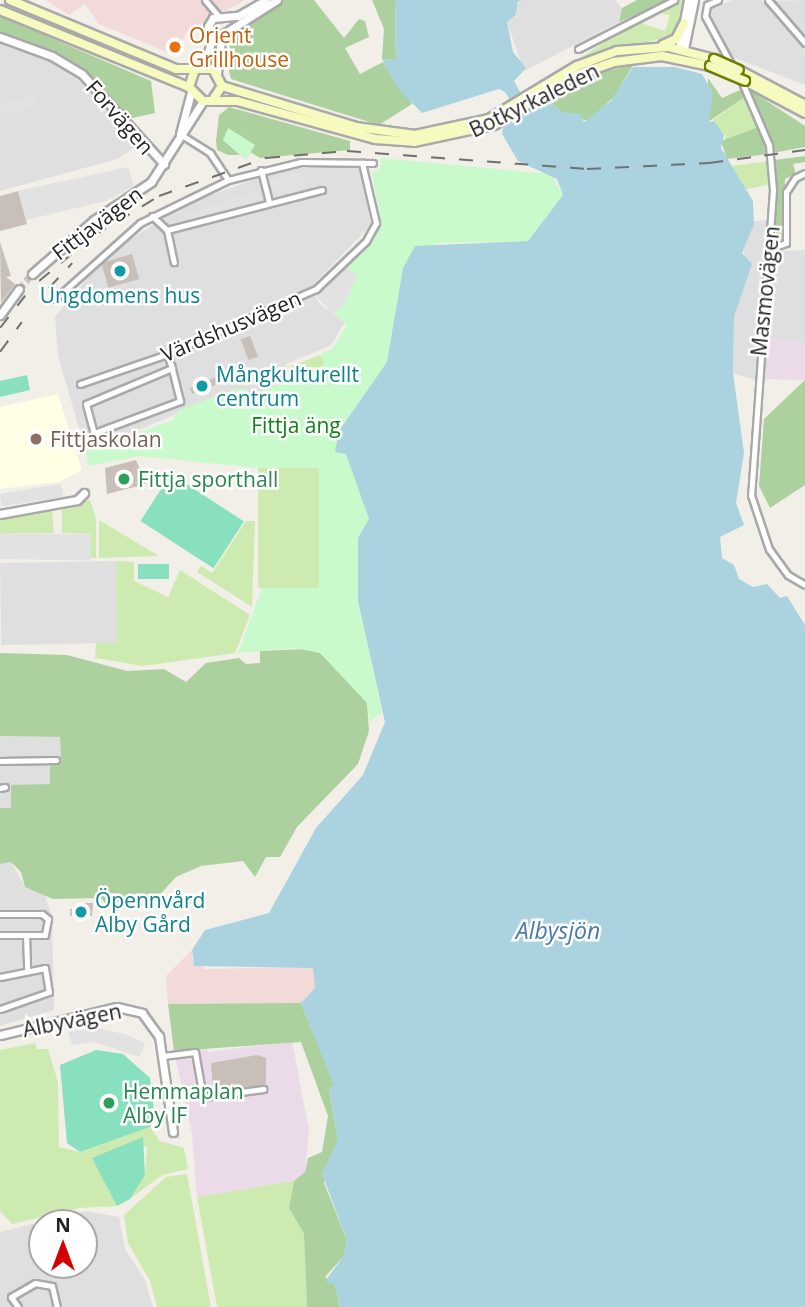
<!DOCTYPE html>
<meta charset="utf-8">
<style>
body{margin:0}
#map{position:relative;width:805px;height:1307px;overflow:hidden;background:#f2efe9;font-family:"Open Sans",sans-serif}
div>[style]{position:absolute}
.residential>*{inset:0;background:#e0dfdf;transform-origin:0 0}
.commercial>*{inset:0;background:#f2dad9}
.industrial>*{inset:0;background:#ebdbe8}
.education>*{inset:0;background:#ffffe5}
.grass>*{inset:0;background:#cdebb0;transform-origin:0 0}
.forest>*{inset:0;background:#add19e}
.park>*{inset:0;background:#c8facc}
.pitch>*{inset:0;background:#88e0be;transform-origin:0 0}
.parking>*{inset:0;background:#e2e2e2;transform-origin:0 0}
.water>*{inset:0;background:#aad3df}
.building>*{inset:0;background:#c7bfb8;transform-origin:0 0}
.tertiary-tunnel>*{height:7px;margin-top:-3.5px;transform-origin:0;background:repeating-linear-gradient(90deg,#c8c6c1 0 7px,transparent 0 10.5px)}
.roads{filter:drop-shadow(2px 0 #a9a9a9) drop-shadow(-2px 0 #a9a9a9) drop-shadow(0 2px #a9a9a9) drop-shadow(0 -2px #a9a9a9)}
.minor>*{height:5px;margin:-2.5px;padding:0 2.5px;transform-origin:2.5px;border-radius:2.5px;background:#fff}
.tertiary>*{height:7px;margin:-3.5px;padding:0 3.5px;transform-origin:3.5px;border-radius:3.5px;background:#fff}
.secondary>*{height:8px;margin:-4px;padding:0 4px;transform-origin:4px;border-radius:4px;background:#f7fabf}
.rail>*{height:2px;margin-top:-1px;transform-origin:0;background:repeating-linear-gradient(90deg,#707070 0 14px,transparent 0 28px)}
.bridges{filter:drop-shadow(2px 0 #707d05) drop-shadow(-2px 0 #707d05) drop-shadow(0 2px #707d05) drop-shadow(0 -2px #707d05)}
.secondary-bridge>*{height:8px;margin:-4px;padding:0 4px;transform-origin:4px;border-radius:4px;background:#f7fabf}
.dots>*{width:19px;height:19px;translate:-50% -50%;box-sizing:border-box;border:4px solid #fff;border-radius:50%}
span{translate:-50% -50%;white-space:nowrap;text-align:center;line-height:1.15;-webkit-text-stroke:5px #fff;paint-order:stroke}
.food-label{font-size:21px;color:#c56008}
.left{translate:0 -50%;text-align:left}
.street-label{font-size:21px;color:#222}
.culture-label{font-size:21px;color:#0d838f}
.park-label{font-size:21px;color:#0c8416}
.education-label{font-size:21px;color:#785e54}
.leisure-label{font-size:21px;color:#27864d}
.water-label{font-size:23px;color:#4a7aab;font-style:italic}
.north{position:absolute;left:28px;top:1209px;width:70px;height:70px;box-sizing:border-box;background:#fff;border:2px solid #a7a7a7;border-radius:50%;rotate:0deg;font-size:19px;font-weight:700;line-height:28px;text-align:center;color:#222}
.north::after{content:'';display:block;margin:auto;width:24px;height:32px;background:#d40000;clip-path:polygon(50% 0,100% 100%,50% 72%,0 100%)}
</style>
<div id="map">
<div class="residential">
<div style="clip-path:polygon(519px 0,615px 0,622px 8px,619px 22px,524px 71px,507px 22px,516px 16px)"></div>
<div style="clip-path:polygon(732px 0,762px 0,805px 50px,805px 85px,732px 57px,709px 11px)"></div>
<div style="clip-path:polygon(805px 0,805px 36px,774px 1px)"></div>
<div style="clip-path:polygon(0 44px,55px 64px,79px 81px,109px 109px,134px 148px,117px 159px,0 191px)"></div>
<div style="clip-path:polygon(329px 164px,358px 165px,371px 225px,310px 288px,320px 304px,345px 322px,331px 345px,286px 364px,292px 379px,250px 397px,236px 389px,86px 452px,58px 356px,55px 317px,107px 255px,183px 205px,275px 172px)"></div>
<div style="clip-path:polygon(770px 220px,767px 252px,805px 250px,805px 344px,763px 337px,760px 379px,755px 380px,733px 373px,734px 317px,750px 269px,743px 250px,754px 221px)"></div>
<div style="left:116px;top:561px;width:82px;height:116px;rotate:89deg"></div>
<div style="clip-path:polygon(0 736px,60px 737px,61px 765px,51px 784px,11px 786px,11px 808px,0 808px)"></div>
<div style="clip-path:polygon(11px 862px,25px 887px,44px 893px,52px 916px,54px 1010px,0 1026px,0 864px)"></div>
<div style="clip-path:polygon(evenodd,85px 1211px,119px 1217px,125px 1249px,145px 1280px,153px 1307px,0 1307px,0 1232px,85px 1211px,42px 1223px,84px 1223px,84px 1265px,42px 1265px,42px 1223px)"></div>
</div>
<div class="commercial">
<div style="clip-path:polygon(46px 0,245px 0,186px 32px,176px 56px,99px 24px,85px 4px,69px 15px)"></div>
<div style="clip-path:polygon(192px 950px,192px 959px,205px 969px,313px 967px,315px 988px,301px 1003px,168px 1004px,166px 976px)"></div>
</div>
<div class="industrial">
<div style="clip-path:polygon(763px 337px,805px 344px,805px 380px,760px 379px)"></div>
<div style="clip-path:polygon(292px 1041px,309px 1130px,305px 1172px,294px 1181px,197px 1197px,192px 1134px,174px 1051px,206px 1045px,208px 1052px)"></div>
</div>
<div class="education">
<div style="clip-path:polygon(58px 394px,82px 470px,59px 482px,0 489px,0 407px)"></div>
</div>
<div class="grass">
<div style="clip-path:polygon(677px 0,684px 0,675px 36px,596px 53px,543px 83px,633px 23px,657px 16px,641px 23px,665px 31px,670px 15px,662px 14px)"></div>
<div style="clip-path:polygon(745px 97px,759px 127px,735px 139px,724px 140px,726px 135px,721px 135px,713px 120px)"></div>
<div style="clip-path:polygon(769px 161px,770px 184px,744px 190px,731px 166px)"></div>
<div style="clip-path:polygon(320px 355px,325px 364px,309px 378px,292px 379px,287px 368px)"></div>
<div style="left:258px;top:468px;width:61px;height:120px"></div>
<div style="clip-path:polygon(90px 500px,96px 518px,96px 558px,90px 558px,90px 534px,62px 533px,62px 507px)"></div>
<div style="clip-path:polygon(52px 509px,54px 533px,0 533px,0 517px)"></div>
<div style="clip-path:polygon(99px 520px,159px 556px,99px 558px)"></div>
<div style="clip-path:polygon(246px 521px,255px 521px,252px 607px,197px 572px,201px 566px,212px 573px)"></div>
<div style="clip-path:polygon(116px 561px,134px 562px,134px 581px,168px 597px,180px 570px,250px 615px,235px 653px,143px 666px,95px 658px,96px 643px,117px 643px)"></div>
<div style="clip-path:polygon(35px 1043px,37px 1049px,48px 1049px,58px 1082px,59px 1147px,80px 1152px,150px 1127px,160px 1141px,184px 1148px,188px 1169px,162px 1175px,130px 1199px,145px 1175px,147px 1146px,93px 1158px,117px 1206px,79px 1208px,12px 1224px,0 1211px,0 1050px)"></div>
<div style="clip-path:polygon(187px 1174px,211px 1307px,157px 1307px,150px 1281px,128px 1243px,124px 1215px,166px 1177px)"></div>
<div style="clip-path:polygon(294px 1181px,289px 1208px,304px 1234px,307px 1307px,217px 1307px,197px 1197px)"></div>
</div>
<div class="forest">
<div style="clip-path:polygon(283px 0,314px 0,344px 38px,359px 19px,365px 21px,369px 37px,345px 48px,360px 74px,383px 62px,412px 104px,379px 125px,231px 79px,227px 64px,232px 33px)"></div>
<div style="clip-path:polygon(372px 0,395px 0,396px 60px,382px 59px,384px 29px)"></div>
<div style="clip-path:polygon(637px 0,671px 0,619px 22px,622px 8px)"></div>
<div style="clip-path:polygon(0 16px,151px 81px,155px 113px,128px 119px,97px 83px,69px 62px,0 33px)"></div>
<div style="clip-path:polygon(634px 64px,614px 97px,588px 121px,561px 112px,549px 101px,580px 78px)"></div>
<div style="clip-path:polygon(708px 78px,722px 98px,740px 90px,745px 97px,708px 122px)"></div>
<div style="clip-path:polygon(747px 88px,805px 126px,805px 147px,773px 153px)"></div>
<div style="clip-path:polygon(229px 107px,350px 141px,350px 150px,260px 158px,250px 152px,255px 145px,223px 140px,240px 155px,228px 155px,217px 150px,216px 141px,219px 115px)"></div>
<div style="clip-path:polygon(759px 127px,768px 154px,727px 159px,721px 141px)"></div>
<div style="clip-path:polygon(805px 156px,805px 162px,793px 164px,796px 174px,785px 179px,784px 240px,776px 245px,774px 160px)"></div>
<div style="clip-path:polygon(805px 380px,805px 485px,770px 508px,759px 486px,764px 419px)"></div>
<div style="clip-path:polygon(306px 649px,320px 653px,349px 679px,367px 703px,369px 731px,358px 764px,297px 827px,280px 857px,266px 857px,255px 877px,243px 861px,201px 866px,176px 877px,155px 900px,133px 897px,107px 906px,101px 898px,53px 899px,25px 887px,21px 872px,11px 862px,0 864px,0 808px,11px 808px,11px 785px,50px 784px,50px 765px,61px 765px,60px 737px,0 736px,0 653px,67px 655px,127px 671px,164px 669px,186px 682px,206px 663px,239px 658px,246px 664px,260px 663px,260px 651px)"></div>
<div style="clip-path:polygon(301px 1003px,335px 1086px,329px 1089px,338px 1139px,324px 1183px,347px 1240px,344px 1256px,325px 1277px,335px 1285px,340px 1307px,307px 1307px,304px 1234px,289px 1208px,294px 1181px,305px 1172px,308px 1158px,322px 1152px,328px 1116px,301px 1042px,174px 1051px,168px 1004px)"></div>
</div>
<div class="park">
<div style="clip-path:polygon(228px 128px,255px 145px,246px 160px,223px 140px)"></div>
<div style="clip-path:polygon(381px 158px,551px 174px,563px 195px,528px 241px,438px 243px,403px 268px,387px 362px,339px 431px,369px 519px,358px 601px,382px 712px,370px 722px,367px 703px,320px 653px,295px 648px,238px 653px,262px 588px,319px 588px,319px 468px,258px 468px,139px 456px,88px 466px,86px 452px,173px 420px,179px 410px,236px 389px,247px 389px,251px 397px,284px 382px,309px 378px,325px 365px,320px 355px,333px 348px,347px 324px,333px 314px,343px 307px,357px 277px,345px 265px,381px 224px,372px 172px,379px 170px)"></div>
</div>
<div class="pitch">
<div style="clip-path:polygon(27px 375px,30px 390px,0 397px,0 381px)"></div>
<div style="left:171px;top:474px;width:87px;height:56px;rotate:33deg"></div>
<div style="left:138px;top:564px;width:31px;height:15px"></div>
<div style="clip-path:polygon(96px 1050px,123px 1054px,150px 1078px,155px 1120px,150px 1127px,80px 1152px,67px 1143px,60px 1065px)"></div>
<div style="clip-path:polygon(143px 1137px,145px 1175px,130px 1199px,117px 1206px,92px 1158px)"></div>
</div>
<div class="parking">
<div style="left:34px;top:95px;width:12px;height:35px;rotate:76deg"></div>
<div style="clip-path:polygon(128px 167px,134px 186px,106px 201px,26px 220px,18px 191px)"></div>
<div style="left:302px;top:172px;width:17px;height:35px;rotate:77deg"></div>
<div style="left:258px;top:191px;width:9px;height:76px;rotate:72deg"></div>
<div style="clip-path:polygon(345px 265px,357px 277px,343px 307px,333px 314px,314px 294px)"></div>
<div style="left:309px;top:298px;width:9px;height:68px;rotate:69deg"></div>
<div style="left:61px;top:484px;width:13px;height:62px;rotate:81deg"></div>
<div style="left:0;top:533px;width:91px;height:26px;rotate:1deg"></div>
<div style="clip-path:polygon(97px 1028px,128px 1035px,145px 1043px,144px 1047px,139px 1057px,95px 1042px,72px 1045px,68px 1031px)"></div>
</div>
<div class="water">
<div style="clip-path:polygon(395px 0,524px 0,518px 1px,516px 15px,507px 22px,513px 52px,526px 68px,514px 81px,520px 92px,549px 101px,561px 112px,580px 114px,584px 122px,611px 101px,633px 67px,675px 67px,702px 74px,713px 93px,708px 122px,714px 121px,724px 135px,721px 148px,753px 201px,754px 224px,742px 253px,752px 264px,734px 317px,733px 373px,744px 453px,736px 503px,744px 525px,720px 537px,722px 558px,734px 565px,739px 579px,753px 587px,767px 584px,780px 598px,787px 596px,805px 625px,805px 1307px,340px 1307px,335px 1285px,325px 1281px,344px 1256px,347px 1240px,322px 1174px,338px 1139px,329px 1088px,334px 1085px,301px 1003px,315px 988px,313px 968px,194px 966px,192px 950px,205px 930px,269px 913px,316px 828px,363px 775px,385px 722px,358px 601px,358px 538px,369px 519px,346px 454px,335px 452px,339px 431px,387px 362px,403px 268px,415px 246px,528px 241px,563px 195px,557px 179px,518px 161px,502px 134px,509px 98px,505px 92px,499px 89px,422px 113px,399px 90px,382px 59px,396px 60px)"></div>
</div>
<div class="building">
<div style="clip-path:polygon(18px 191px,27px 224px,0 231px,0 196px)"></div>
<div style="clip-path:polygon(0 242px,11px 276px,6px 277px,15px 284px,1px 303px)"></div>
<div style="left:132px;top:254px;width:26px;height:32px;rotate:74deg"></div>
<div style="left:250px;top:336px;width:22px;height:10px;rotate:69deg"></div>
<div style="clip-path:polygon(221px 375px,224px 382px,192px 394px,190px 388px)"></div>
<div style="clip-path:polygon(136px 460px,146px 484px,107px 494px,105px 468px)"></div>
<div style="clip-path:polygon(83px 903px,93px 903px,92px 916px,70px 916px,70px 909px,83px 909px)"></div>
<div style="clip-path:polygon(257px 1055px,266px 1058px,266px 1085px,213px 1090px,211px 1063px)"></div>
</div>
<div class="tertiary-tunnel">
<div style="left:19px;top:289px;width:20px;rotate:-49deg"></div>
</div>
<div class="roads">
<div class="minor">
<div style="left:205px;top:0;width:23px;rotate:50deg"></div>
<div style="left:718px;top:0;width:12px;rotate:156deg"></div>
<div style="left:707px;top:5px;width:11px;rotate:100deg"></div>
<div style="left:705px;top:16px;width:57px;rotate:61.6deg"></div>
<div style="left:768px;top:0;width:57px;rotate:49.3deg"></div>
<div style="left:578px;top:49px;width:108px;rotate:-27deg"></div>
<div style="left:741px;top:80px;width:71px;rotate:66.7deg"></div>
<div style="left:769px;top:145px;width:45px;rotate:84.9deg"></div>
<div style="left:773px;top:190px;width:306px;rotate:94.1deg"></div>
<div style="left:751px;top:495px;width:57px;rotate:71.6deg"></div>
<div style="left:769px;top:549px;width:32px;rotate:54deg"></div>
<div style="left:788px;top:575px;width:20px;rotate:30deg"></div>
<div style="left:180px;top:134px;width:36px;rotate:32deg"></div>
<div style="left:210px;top:153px;width:32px;rotate:56deg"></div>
<div style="left:261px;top:170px;width:33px;rotate:76deg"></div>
<div style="left:152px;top:216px;width:21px;rotate:43deg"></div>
<div style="left:167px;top:230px;width:160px;rotate:-14.5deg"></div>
<div style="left:167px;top:230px;width:33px;rotate:78deg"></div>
<div style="left:770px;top:249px;width:17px;rotate:-21deg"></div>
<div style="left:786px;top:243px;width:51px;rotate:-90deg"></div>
<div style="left:786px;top:192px;width:17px;rotate:-57deg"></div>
<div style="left:795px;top:178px;width:11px;rotate:-27deg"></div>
<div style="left:55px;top:299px;width:114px;rotate:-41.8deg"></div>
<div style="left:140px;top:223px;width:98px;rotate:-26deg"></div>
<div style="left:228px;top:180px;width:75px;rotate:-13.9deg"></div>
<div style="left:301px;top:162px;width:72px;rotate:0.8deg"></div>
<div style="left:167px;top:354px;width:15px;rotate:70deg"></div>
<div style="left:172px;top:368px;width:93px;rotate:157.3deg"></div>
<div style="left:86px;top:404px;width:30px;rotate:75deg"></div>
<div style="left:94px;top:433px;width:92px;rotate:-20.4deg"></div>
<div style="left:180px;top:401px;width:34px;rotate:-104deg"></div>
<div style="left:80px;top:384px;width:92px;rotate:-19deg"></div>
<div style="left:167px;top:354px;width:163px;rotate:-23.6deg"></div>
<div style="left:316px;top:289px;width:69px;rotate:-43.8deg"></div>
<div style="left:366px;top:241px;width:21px;rotate:-61deg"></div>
<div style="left:376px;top:223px;width:62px;rotate:-103.1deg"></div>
<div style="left:0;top:761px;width:56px;rotate:-1deg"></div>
<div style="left:0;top:788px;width:5px;rotate:-11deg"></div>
<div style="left:0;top:914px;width:42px"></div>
<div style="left:42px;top:914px;width:8px;rotate:40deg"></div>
<div style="left:48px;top:919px;width:16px;rotate:101deg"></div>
<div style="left:45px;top:935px;width:45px;rotate:180deg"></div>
<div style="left:26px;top:935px;width:34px;rotate:88deg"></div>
<div style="left:0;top:977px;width:46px;rotate:-11.3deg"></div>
<div style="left:45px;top:968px;width:24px;rotate:81deg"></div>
<div style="left:49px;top:992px;width:52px;rotate:160.9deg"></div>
<div style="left:163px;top:1056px;width:32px;rotate:-7deg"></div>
<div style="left:195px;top:1052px;width:46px;rotate:79.9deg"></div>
<div style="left:203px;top:1097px;width:61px;rotate:-7.6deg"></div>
<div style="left:18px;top:1307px;width:12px;rotate:-125deg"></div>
<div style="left:11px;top:1297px;width:28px;rotate:-30deg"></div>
<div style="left:35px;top:1283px;width:17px;rotate:10deg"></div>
<div style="left:52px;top:1286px;width:22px;rotate:77deg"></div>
</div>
<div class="tertiary">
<div style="left:213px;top:34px;width:9px;rotate:-122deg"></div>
<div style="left:208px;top:26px;width:9px;rotate:-58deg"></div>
<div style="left:213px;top:18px;width:25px;rotate:-5deg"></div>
<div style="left:238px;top:16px;width:32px;rotate:-30deg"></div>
<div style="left:213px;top:34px;width:9px;rotate:6deg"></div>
<div style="left:222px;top:35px;width:65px;rotate:-32.5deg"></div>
<div style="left:0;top:37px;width:55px;rotate:20.1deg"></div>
<div style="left:52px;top:56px;width:35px;rotate:31deg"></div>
<div style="left:82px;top:74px;width:122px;rotate:47.7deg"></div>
<div style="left:679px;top:48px;width:49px;rotate:-79.4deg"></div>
<div style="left:684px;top:49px;width:50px;rotate:-78.5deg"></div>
<div style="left:204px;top:68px;width:35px;rotate:-75deg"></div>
<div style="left:217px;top:73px;width:38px;rotate:-83deg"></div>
<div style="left:180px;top:134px;width:43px;rotate:-75.3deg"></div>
<div style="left:32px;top:274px;width:82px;rotate:-41.1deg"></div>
<div style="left:94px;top:220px;width:69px;rotate:-33.7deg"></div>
<div style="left:151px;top:182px;width:96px;rotate:-57.3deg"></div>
<div style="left:0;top:315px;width:32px;rotate:-54deg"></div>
<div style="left:0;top:514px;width:78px;rotate:-10.3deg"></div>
<div style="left:77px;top:500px;width:10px;rotate:-45deg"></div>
<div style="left:0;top:1035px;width:120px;rotate:-13.5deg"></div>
<div style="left:117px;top:1007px;width:26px;rotate:13deg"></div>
<div style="left:142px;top:1013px;width:29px;rotate:54deg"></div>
<div style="left:159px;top:1036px;width:97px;rotate:81.7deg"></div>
</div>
<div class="secondary">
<div style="left:10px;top:0;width:180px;rotate:22.6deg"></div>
<div style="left:176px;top:69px;width:37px"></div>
<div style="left:213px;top:69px;width:19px;rotate:62deg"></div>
<div style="left:222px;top:86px;width:14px;rotate:124deg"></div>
<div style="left:0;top:10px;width:204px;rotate:22.2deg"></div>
<div style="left:663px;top:45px;width:14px;rotate:-25deg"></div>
<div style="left:676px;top:39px;width:18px;rotate:-63deg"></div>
<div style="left:739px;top:70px;width:75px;rotate:27.9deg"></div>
<div style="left:194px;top:72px;width:16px;rotate:108deg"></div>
<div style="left:189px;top:87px;width:20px;rotate:45deg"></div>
<div style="left:203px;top:101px;width:34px"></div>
<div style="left:237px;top:101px;width:143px;rotate:15.4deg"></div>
<div style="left:375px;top:139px;width:39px;rotate:4deg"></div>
<div style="left:414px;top:142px;width:82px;rotate:-12deg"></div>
<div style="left:494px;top:125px;width:94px;rotate:-31.5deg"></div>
<div style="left:574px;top:76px;width:42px;rotate:-19.3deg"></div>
<div style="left:614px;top:62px;width:48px;rotate:-7.1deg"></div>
<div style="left:662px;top:56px;width:49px;rotate:11.8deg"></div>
<div style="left:745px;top:81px;width:68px;rotate:28.1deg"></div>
<div style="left:222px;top:86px;width:140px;rotate:17deg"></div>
<div style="left:356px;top:127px;width:60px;rotate:7.7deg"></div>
<div style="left:415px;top:135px;width:76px;rotate:-12.2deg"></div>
<div style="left:489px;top:119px;width:103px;rotate:-31.1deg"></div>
<div style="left:577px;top:66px;width:43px;rotate:-20.6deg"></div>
<div style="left:617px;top:51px;width:51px;rotate:-4.5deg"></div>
<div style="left:668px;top:47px;width:48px;rotate:14.6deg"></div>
</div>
</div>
<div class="rail">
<div style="left:39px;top:281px;width:71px;rotate:-39.3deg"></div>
<div style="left:94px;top:236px;width:76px;rotate:-31.6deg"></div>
<div style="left:159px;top:196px;width:114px;rotate:-19.6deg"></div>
<div style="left:266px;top:158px;width:81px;rotate:-4.9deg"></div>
<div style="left:347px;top:151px;width:241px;rotate:4.3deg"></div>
<div style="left:587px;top:169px;width:122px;rotate:-2.8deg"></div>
<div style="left:709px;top:163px;width:97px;rotate:-7.7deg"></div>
<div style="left:49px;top:288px;width:34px;rotate:-47deg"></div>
<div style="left:0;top:328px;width:41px;rotate:-52deg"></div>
<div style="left:0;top:352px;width:37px;rotate:-54deg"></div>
</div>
<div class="bridges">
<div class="secondary-bridge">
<div style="left:714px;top:59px;width:27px;rotate:24deg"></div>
<div style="left:710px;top:66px;width:38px;rotate:23deg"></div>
</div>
</div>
<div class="dots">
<div style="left:175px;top:47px;background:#e8710a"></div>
<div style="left:120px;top:271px;background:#0f9aa8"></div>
<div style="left:202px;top:386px;background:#0f9aa8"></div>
<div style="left:36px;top:439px;background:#8d6e63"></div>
<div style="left:124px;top:479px;background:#2e9e5b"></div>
<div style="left:81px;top:912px;background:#0f9aa8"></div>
<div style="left:109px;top:1103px;background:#2e9e5b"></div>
</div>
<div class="food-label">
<span class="left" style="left:189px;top:47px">Orient<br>Grillhouse</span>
</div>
<div class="street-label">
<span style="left:534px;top:100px;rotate:-26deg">Botkyrkaleden</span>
<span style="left:120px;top:117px;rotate:49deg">Forvägen</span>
<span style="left:97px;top:223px;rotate:-37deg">Fittjavägen</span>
<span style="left:765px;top:291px;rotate:-84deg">Masmovägen</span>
<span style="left:231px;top:326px;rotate:-23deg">Värdshusvägen</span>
<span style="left:72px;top:1020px;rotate:-11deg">Albyvägen</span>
</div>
<div class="culture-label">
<span style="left:120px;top:295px">Ungdomens hus</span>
<span class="left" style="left:216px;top:386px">Mångkulturellt<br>centrum</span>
<span class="left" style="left:95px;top:912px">Öpennvård<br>Alby Gård</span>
</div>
<div class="park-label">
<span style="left:296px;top:425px">Fittja äng</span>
</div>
<div class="education-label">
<span class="left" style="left:50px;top:439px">Fittjaskolan</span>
</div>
<div class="leisure-label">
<span class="left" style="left:138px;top:479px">Fittja sporthall</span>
<span class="left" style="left:123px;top:1103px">Hemmaplan<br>Alby IF</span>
</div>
<div class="water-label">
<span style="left:558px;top:930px">Albysjön</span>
</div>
<div class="north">N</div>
</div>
